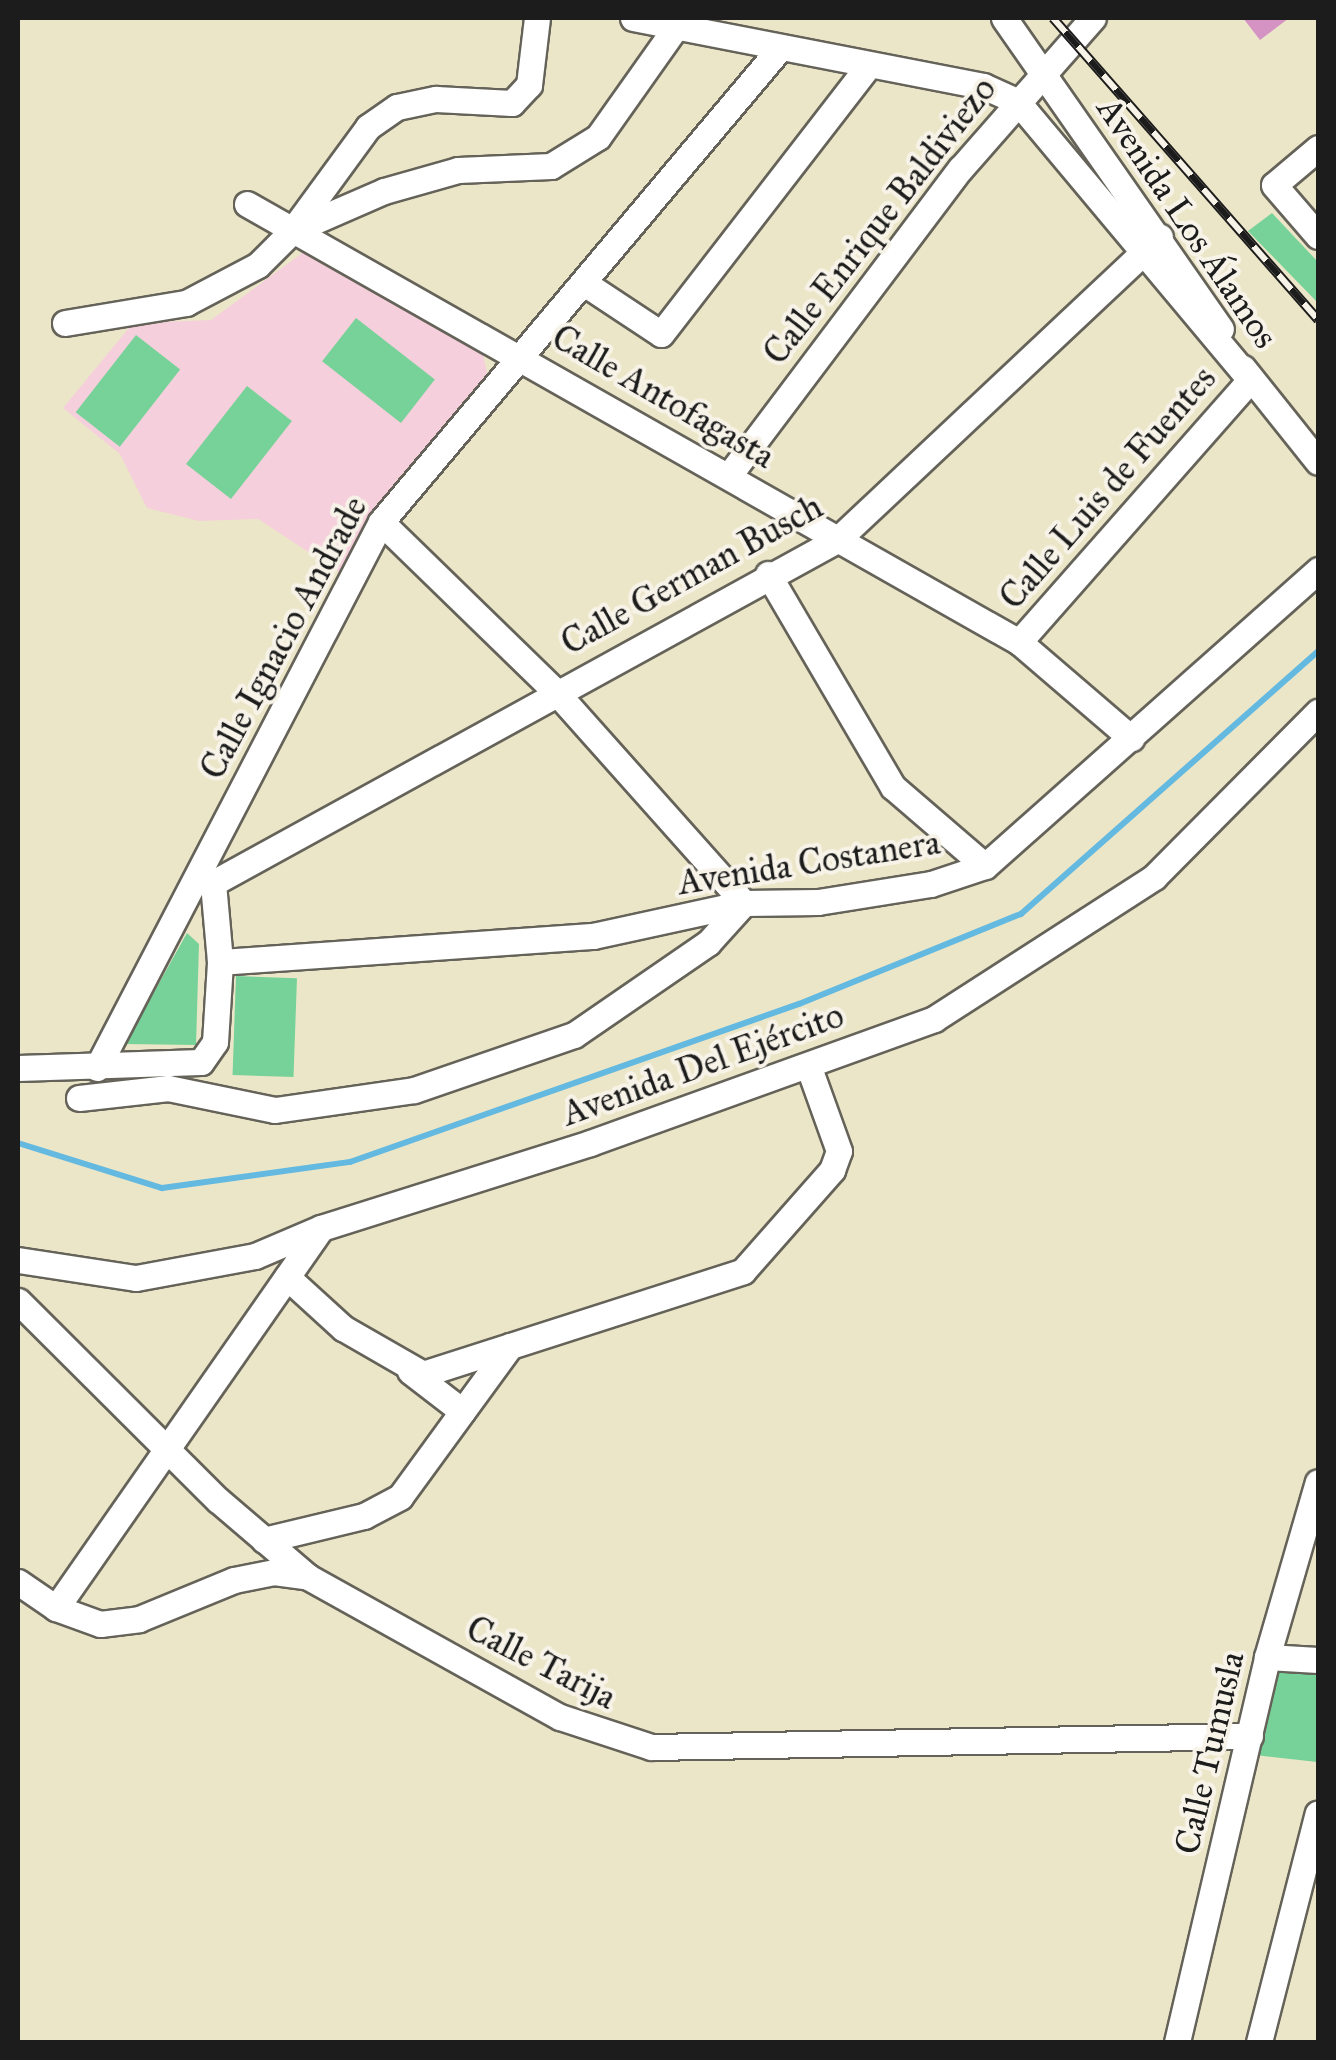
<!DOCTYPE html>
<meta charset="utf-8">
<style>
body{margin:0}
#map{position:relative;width:1336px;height:2060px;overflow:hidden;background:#ece6c9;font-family:"IM FELL Great Primer",serif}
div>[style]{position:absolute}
.built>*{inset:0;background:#f5cfdb}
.green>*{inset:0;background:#77d299;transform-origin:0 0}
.stream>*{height:6px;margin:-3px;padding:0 3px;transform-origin:3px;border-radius:3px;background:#63b9df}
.building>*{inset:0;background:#d493c3}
.roads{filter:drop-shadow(2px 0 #656359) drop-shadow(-2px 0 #656359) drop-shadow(0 2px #656359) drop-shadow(0 -2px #656359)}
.street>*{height:25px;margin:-12.5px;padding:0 12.5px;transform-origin:12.5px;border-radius:12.5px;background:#fff}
.rail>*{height:10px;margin-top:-5px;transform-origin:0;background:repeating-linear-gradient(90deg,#f7f3e8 0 19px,#1c1c1c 0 38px);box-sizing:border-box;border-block:2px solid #1c1c1c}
span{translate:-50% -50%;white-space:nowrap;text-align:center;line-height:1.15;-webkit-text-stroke:8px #f7f3e8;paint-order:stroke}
.street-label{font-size:35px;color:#1c1c1c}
.frame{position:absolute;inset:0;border:20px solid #1c1c1c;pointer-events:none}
</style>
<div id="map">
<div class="built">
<div style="clip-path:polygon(309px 248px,482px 349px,488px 378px,342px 574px,258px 519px,199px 521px,147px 508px,120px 454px,63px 408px,133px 323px,211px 320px)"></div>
</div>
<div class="green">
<div style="clip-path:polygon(1272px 213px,1318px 262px,1318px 303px,1248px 231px)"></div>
<div style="left:356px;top:318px;width:100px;height:55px;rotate:38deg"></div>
<div style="left:136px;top:335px;width:56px;height:98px;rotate:38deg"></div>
<div style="left:247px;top:386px;width:57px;height:99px;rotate:38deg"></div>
<div style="clip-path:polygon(187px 933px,199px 944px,196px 1045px,125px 1044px)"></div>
<div style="left:236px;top:976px;width:61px;height:99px;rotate:2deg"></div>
<div style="clip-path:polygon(1272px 1665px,1318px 1666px,1317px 1762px,1255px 1755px)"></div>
</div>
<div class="stream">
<div style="left:18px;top:1143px;width:151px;rotate:17.4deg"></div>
<div style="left:162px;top:1188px;width:190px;rotate:-7.9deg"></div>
<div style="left:350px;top:1162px;width:476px;rotate:-19.4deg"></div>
<div style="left:799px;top:1004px;width:240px;rotate:-22.1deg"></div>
<div style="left:1021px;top:914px;width:397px;rotate:-41.5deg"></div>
</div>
<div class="building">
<div style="clip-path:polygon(1243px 18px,1289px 18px,1260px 40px)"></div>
</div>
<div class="roads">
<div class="street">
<div style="left:633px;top:18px;width:357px;rotate:11deg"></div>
<div style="left:983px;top:86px;width:37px;rotate:24deg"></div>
<div style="left:1017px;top:101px;width:363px;rotate:50.1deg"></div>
<div style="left:1004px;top:18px;width:379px;rotate:55.1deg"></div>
<div style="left:1318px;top:148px;width:57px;rotate:139.9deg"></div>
<div style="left:1274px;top:185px;width:67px;rotate:49.2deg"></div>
<div style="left:247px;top:204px;width:888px;rotate:29.57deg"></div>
<div style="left:1019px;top:642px;width:148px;rotate:40.6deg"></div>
<div style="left:292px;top:231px;width:100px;rotate:-23.5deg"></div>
<div style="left:384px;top:191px;width:77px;rotate:-15.8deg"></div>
<div style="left:458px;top:170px;width:93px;rotate:-2.5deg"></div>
<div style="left:551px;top:166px;width:55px;rotate:-31.7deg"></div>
<div style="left:598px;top:137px;width:135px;rotate:-54.7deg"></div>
<div style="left:584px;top:283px;width:92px;rotate:33.5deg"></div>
<div style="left:661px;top:334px;width:340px;rotate:-52.3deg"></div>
<div style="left:65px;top:323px;width:123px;rotate:-9.4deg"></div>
<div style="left:186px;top:303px;width:81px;rotate:-27.8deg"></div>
<div style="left:258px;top:265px;width:48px;rotate:-45deg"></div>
<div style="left:292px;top:231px;width:129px;rotate:-53.8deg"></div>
<div style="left:368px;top:127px;width:35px;rotate:-35deg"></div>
<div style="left:397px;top:107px;width:40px;rotate:-12deg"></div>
<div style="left:436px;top:99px;width:76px;rotate:3deg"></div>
<div style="left:512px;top:103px;width:25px;rotate:-47deg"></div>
<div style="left:529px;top:85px;width:67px;rotate:-83.2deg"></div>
<div style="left:1243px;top:368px;width:120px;rotate:51.4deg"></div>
<div style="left:730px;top:474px;width:383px;rotate:-53deg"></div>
<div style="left:961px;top:168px;width:200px;rotate:-48.7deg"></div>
<div style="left:768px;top:574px;width:247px;rotate:59.6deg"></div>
<div style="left:893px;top:787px;width:121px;rotate:40.7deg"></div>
<div style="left:1019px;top:642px;width:349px;rotate:-48.6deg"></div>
<div style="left:199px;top:875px;width:16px;rotate:30deg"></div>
<div style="left:213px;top:883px;width:712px;rotate:-28.8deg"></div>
<div style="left:837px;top:540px;width:443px;rotate:-43.2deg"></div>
<div style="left:213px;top:883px;width:79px;rotate:84.9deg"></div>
<div style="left:220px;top:962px;width:374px;rotate:-4deg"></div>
<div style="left:593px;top:936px;width:155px;rotate:-12.3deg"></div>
<div style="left:744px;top:903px;width:74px;rotate:-0.8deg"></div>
<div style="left:818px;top:902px;width:114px;rotate:-9.1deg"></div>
<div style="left:931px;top:884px;width:57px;rotate:-18.4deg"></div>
<div style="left:985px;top:866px;width:446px;rotate:-41.6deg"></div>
<div style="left:18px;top:1068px;width:183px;rotate:-1.9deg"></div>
<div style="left:201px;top:1062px;width:24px;rotate:-55deg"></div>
<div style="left:215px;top:1042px;width:80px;rotate:-86.4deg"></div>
<div style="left:97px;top:1068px;width:615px;rotate:-62.52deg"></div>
<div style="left:381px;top:522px;width:620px;rotate:-49.91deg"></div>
<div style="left:79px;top:1098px;width:90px;rotate:-6.4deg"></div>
<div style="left:168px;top:1088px;width:109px;rotate:11.6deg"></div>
<div style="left:275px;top:1110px;width:140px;rotate:-8.2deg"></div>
<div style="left:414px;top:1090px;width:169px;rotate:-19deg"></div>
<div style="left:574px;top:1035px;width:163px;rotate:-34.5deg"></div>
<div style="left:708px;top:943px;width:54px;rotate:-48deg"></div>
<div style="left:744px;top:903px;width:283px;rotate:-131.7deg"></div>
<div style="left:556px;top:692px;width:244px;rotate:-135.8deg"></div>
<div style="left:18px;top:1260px;width:119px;rotate:8.7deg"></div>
<div style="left:136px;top:1278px;width:121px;rotate:-10.5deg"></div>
<div style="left:255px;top:1256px;width:72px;rotate:-23deg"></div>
<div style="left:321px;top:1228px;width:282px;rotate:-17.5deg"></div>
<div style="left:590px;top:1143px;width:366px;rotate:-19.8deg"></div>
<div style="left:934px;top:1019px;width:262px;rotate:-32.8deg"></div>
<div style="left:1154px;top:877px;width:233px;rotate:-45.2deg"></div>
<div style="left:287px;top:1277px;width:76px;rotate:42.3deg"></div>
<div style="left:343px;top:1328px;width:92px;rotate:29.9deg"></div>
<div style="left:423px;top:1374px;width:336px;rotate:-17.8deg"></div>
<div style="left:743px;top:1271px;width:135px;rotate:-48.6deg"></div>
<div style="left:832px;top:1170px;width:20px;rotate:-70deg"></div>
<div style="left:839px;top:1151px;width:91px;rotate:-109.8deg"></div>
<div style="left:18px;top:1301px;width:282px;rotate:44.9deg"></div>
<div style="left:218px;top:1500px;width:118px;rotate:40.5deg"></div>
<div style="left:410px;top:1371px;width:66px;rotate:37.6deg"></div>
<div style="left:264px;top:1540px;width:103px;rotate:-13.5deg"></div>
<div style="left:364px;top:1516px;width:41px;rotate:-27.8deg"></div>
<div style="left:400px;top:1497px;width:187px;rotate:-53.9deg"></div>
<div style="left:18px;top:1582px;width:46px;rotate:34.4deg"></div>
<div style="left:56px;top:1608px;width:47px;rotate:20deg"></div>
<div style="left:100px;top:1624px;width:39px;rotate:-7deg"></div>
<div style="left:139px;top:1619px;width:103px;rotate:-22.3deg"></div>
<div style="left:234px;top:1580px;width:41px;rotate:-11.3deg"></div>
<div style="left:274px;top:1572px;width:34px;rotate:8deg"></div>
<div style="left:308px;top:1577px;width:288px;rotate:29.1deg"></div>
<div style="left:560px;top:1717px;width:96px;rotate:18.2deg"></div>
<div style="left:651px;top:1747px;width:599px;rotate:-1.05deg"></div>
<div style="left:56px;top:1608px;width:463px;rotate:-55.1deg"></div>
<div style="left:1267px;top:1657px;width:51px;rotate:3.4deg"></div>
<div style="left:1177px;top:2042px;width:395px;rotate:-76.8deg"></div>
<div style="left:1267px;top:1657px;width:182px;rotate:-73.8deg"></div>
<div style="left:1259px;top:2042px;width:236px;rotate:-75.6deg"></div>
</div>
</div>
<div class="rail">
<div style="left:1053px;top:18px;width:402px;rotate:48.7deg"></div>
</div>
<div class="street-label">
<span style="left:880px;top:221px;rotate:-52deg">Calle Enrique Baldiviezo</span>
<span style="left:1187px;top:223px;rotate:56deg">Avenida Los Álamos</span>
<span style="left:663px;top:397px;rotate:30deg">Calle Antofagasta</span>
<span style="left:1108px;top:488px;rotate:-49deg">Calle Luis de Fuentes</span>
<span style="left:692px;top:575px;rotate:-29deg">Calle German Busch</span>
<span style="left:284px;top:638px;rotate:-62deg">Calle Ignacio Andrade</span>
<span style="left:809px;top:863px;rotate:-9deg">Avenida Costanera</span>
<span style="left:703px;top:1065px;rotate:-20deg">Avenida Del Ejército</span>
<span style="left:541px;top:1663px;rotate:27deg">Calle Tarija</span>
<span style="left:1210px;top:1753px;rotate:-77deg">Calle Tumusla</span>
</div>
<div class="frame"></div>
</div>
